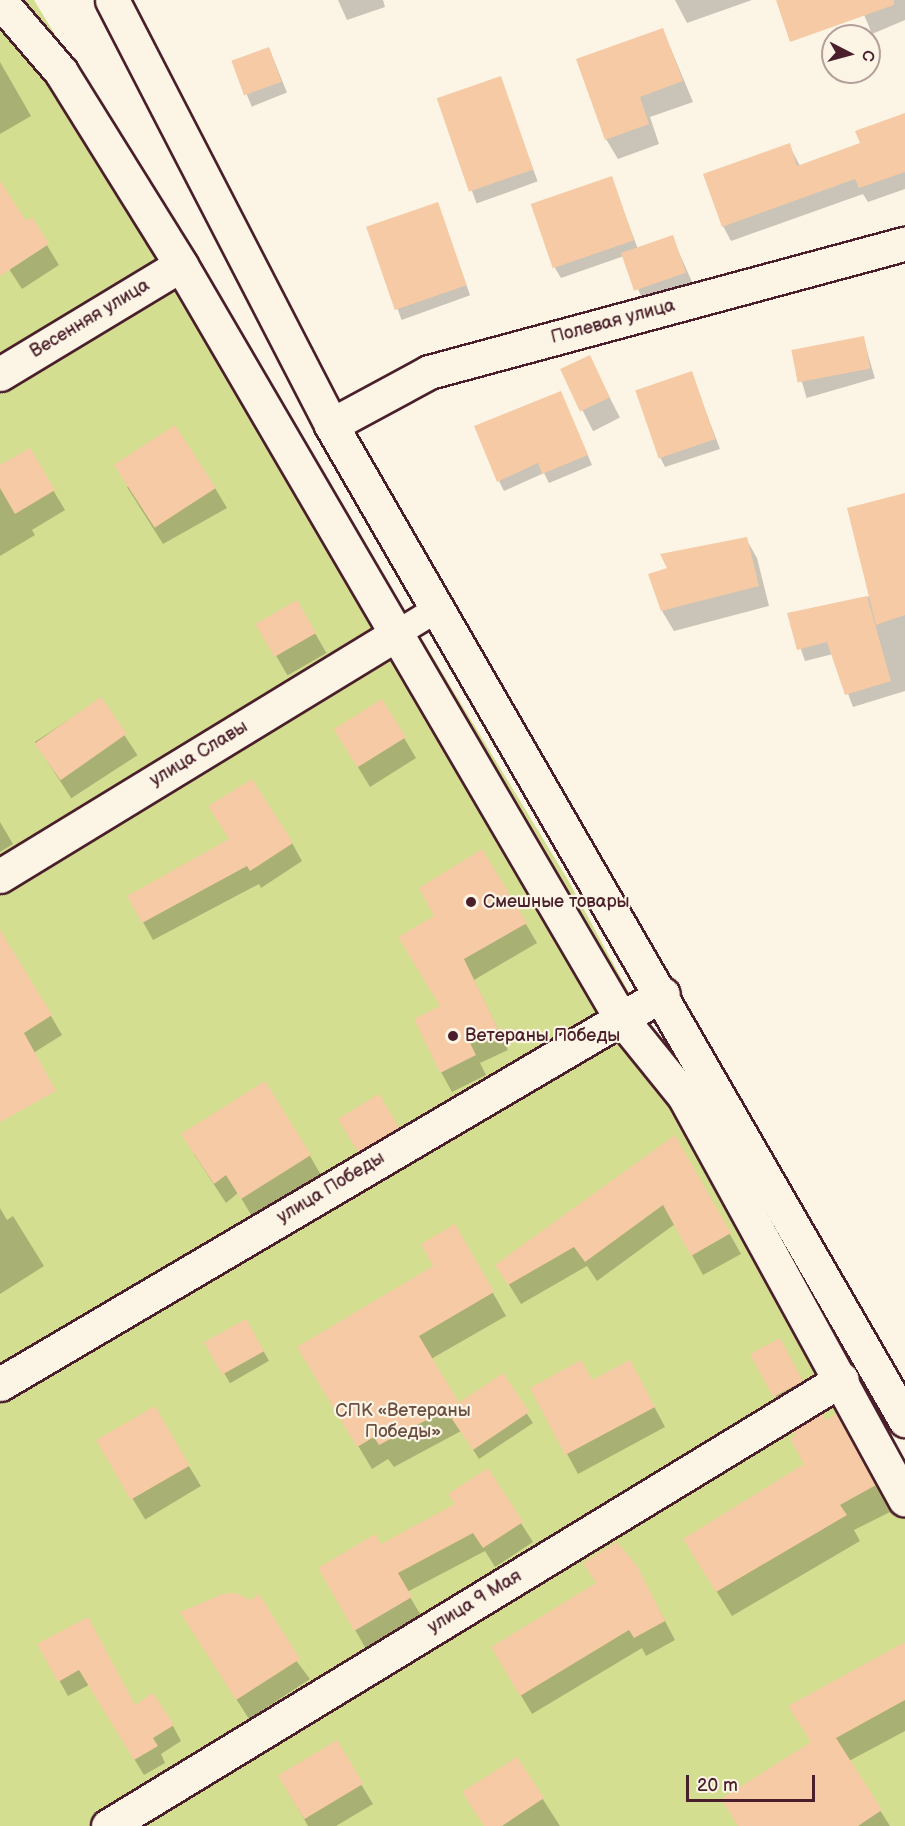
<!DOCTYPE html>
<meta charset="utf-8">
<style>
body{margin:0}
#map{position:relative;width:905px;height:1826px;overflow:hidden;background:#fcf5e5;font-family:"Balsamiq Sans",sans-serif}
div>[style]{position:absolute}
.green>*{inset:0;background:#d3de90}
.shadow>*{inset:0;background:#0003;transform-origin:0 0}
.building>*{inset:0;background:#f5caa4;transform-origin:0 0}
.roads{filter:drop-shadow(2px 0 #4a1f2b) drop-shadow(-2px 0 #4a1f2b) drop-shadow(0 2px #4a1f2b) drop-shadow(0 -2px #4a1f2b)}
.service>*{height:26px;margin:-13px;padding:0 13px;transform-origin:13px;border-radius:13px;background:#fcf5e5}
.minor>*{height:33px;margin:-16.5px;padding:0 16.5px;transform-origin:16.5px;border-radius:16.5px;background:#fcf5e5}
.tertiary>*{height:33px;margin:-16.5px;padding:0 16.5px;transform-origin:16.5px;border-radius:16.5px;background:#fcf5e5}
.dots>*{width:16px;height:16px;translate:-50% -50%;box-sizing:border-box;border:3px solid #fcf5e5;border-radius:50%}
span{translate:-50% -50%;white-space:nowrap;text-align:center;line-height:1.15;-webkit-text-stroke:4.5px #fcf5e5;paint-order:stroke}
.street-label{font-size:18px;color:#4a1f2b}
.poi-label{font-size:18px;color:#4a1f2b}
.left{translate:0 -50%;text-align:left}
.park-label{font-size:18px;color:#6c4f44}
.north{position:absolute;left:821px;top:24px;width:60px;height:60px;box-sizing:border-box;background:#fcf5e5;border:2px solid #b59f9b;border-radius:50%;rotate:96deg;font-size:16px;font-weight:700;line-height:24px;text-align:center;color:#4a1f2b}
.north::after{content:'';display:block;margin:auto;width:21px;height:27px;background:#4a1f2b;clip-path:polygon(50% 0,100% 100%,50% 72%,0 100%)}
.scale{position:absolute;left:686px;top:1775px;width:129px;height:27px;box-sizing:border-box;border:3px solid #4a1f2b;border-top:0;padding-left:8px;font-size:18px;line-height:21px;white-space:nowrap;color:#4a1f2b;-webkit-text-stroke:4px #fcf5e5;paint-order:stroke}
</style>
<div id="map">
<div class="green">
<div style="clip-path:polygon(0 0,34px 0,568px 880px,905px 1503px,905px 1826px,0 1826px)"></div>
</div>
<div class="shadow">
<div style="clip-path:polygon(338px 0,383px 0,385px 7px,347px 20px)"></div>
<div style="clip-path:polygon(675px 0,752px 0,687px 23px)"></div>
<div style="clip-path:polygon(858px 0,905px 0,905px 20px,872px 34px)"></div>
<div style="clip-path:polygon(663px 30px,693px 102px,650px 117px,659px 144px,618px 159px,606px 139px)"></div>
<div style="left:269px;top:48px;width:48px;height:38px;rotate:68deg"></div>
<div style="clip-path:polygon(0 62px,31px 116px,0 134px)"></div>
<div style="left:500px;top:78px;width:110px;height:65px;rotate:70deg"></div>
<div style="clip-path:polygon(905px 115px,905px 189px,868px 202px,863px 194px,731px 241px,723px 226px,789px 145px,800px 166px,862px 144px)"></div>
<div style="clip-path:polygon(611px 178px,638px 249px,672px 237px,697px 293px,647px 310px,624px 256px,561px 278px,555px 268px)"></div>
<div style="clip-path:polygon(0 184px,25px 223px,31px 219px,59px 265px,22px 289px,0 255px)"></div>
<div style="left:437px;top:204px;width:97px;height:73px;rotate:70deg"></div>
<div style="left:863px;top:337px;width:43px;height:71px;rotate:74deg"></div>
<div style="left:589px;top:357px;width:68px;height:30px;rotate:63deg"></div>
<div style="clip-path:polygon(691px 373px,720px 449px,665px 467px,660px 457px)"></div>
<div style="clip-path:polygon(561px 393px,592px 465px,549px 483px,544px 473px,504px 491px,499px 481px)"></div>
<div style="clip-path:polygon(29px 450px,65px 510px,32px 530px,35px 535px,0 556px,0 467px)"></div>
<div style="clip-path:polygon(127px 487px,215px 488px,227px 508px,163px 544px)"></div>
<div style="clip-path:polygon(905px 494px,905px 691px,853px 707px,833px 654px,805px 661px,789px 615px,871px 596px)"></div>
<div style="clip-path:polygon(746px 539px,757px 558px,769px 606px,674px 631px,662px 611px)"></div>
<div style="left:297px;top:602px;width:59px;height:45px;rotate:60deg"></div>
<div style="left:101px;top:699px;width:67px;height:79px;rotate:57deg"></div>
<div style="clip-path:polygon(382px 701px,416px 758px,370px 787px,347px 749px)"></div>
<div style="clip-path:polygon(0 822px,13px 844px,0 852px)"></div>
<div style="clip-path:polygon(292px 843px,302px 861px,261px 888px,259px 884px,153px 940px,129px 897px)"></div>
<div style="clip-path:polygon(526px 924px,537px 943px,474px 980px,508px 1050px,480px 1063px,486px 1075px,452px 1092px,441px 1072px,442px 1007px,411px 957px)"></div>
<div style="clip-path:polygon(0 978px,51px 1016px,62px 1035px,22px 1060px,0 1024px)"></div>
<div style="left:379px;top:1096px;width:49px;height:46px;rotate:59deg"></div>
<div style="clip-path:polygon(675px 1137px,741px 1254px,703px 1275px,675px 1224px,597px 1281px,587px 1266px,521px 1304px,497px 1265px)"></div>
<div style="clip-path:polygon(194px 1154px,310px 1156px,321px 1175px,253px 1218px,238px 1193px,226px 1203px)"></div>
<div style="clip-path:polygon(0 1208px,7px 1220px,13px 1216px,44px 1266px,0 1294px)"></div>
<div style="clip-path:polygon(455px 1226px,506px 1316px,431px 1359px,459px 1406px,502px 1376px,533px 1423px,479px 1459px,461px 1431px,394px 1467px,388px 1459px,372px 1469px,299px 1347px,435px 1266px)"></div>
<div style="left:246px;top:1321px;width:46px;height:45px;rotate:60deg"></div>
<div style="left:779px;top:1340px;width:59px;height:31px;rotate:60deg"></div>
<div style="clip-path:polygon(592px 1382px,641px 1382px,665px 1427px,578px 1474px,532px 1389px)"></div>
<div style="left:154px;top:1408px;width:91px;height:65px;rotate:59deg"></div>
<div style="clip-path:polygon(825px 1422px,851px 1442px,890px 1512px,854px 1530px,860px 1541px,732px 1616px,700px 1565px,806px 1465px,798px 1436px)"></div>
<div style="clip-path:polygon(488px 1471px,533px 1542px,495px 1567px,485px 1551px,407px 1592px,422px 1617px,366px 1649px,320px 1568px,380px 1546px,456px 1505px)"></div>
<div style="clip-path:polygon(647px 1587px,675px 1640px,646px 1656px,642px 1648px,532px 1714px,493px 1648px)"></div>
<div style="clip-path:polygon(251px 1601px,310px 1679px,249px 1719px,194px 1633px)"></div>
<div style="clip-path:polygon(88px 1619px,135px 1706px,173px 1726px,181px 1741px,161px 1754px,165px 1763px,144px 1775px,89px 1685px,68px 1696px,39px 1645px)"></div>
<div style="clip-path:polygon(905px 1644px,905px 1731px,849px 1761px,890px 1826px,739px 1826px)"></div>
<div style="clip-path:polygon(336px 1743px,373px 1804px,336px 1826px,308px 1826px,279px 1776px)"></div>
<div style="clip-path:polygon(517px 1759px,560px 1826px,484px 1826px)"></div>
</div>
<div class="building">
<div style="clip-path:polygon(776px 0,894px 0,894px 5px,790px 42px)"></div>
<div style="clip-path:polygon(663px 28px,683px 81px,640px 97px,649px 124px,605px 140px,576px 59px)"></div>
<div style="left:269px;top:47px;width:37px;height:40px;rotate:70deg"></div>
<div style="left:501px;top:76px;width:99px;height:68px;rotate:71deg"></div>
<div style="clip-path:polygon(905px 113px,905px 172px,859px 188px,855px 179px,722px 227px,703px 174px,790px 143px,797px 166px,860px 143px,855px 131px)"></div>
<div style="left:612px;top:176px;width:68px;height:86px;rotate:71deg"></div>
<div style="clip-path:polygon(0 181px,26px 221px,32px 217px,49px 244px,0 276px)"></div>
<div style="left:438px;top:202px;width:88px;height:76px;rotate:71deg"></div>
<div style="left:673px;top:235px;width:40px;height:55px;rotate:71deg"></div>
<div style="left:864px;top:336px;width:33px;height:74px;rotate:79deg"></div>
<div style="left:590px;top:355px;width:47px;height:33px;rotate:65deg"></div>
<div style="left:692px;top:371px;width:72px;height:60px;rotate:71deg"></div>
<div style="clip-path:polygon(561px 391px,588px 455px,542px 474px,538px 463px,497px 482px,474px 426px)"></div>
<div style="left:175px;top:425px;width:75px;height:73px;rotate:57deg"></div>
<div style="clip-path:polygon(30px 448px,55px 490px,15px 514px,0 488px,0 465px)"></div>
<div style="clip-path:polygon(905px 493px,905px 615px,876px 625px,847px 508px)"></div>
<div style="clip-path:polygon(747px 537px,759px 586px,661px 611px,648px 574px,667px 568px,660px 554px)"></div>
<div style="clip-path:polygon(867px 596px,891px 681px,845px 695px,827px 642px,797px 650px,787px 613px)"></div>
<div style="left:297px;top:600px;width:38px;height:48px;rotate:60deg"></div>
<div style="left:101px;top:697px;width:45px;height:81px;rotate:55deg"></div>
<div style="left:382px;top:699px;width:45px;height:57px;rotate:58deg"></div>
<div style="clip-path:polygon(252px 779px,293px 843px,250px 871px,247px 866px,142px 923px,127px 896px,229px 839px,208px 806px)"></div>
<div style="clip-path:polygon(482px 849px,527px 923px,464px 959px,498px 1029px,470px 1043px,476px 1055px,440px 1073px,414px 1019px,440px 1006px,398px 937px,434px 916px,419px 888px)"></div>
<div style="clip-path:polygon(0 930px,52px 1015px,24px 1033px,56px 1091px,0 1122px)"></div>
<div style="clip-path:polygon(265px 1081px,311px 1155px,241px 1199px,226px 1175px,214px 1184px,181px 1134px)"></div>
<div style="left:379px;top:1094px;width:39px;height:48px;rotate:59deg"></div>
<div style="clip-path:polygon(675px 1135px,731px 1233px,691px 1256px,663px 1205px,585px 1262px,574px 1247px,508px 1285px,495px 1265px)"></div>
<div style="clip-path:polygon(455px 1224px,494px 1292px,419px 1336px,459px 1403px,379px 1445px,374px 1437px,357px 1447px,297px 1347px,433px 1266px,421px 1244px)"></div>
<div style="left:246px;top:1319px;width:37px;height:48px;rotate:61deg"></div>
<div style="left:780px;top:1338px;width:49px;height:34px;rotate:62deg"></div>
<div style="clip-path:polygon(581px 1360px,592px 1380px,630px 1360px,655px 1407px,565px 1455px,530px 1388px)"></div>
<div style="left:503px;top:1373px;width:47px;height:68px;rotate:56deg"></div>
<div style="left:155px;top:1406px;width:69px;height:68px;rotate:60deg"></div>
<div style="clip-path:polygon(822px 1413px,826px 1420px,837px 1414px,876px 1485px,840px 1505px,847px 1515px,716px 1592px,683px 1539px,804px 1464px,790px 1439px,796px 1436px,793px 1431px)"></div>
<div style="clip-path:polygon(488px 1468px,523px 1522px,483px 1548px,473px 1533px,398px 1573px,412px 1597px,354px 1631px,318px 1568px,375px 1534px,381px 1544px,455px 1504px,448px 1494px)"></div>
<div style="clip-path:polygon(617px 1542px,637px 1566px,665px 1621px,634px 1638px,629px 1630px,520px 1696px,491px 1647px,596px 1583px,583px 1563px)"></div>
<div style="clip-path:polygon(235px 1593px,251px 1600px,259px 1594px,300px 1659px,236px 1700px,180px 1612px,223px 1594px)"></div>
<div style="clip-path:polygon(88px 1617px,135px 1705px,153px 1693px,174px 1725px,153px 1738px,158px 1746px,134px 1760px,79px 1670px,58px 1682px,37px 1644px)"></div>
<div style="clip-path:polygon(905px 1642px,905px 1700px,836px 1738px,882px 1810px,858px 1826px,738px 1826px,721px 1799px,811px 1742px,788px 1706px)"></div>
<div style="left:337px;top:1740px;width:51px;height:69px;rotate:59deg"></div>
<div style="clip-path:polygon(517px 1757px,544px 1798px,502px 1826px,484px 1826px,462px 1792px)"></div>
</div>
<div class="roads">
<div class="service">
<div style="left:398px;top:633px;width:48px;rotate:-31.4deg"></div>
</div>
<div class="minor">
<div style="left:0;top:1px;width:94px;rotate:49.3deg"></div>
<div style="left:61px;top:72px;width:227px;rotate:58.1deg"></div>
<div style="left:181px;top:265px;width:871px;rotate:59.72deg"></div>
<div style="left:620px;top:1017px;width:102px;rotate:51deg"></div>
<div style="left:684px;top:1096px;width:460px;rotate:61.3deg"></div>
<div style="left:0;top:374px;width:211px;rotate:-31.1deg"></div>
<div style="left:331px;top:425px;width:111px;rotate:-28.4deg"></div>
<div style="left:429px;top:372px;width:493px;rotate:-15.1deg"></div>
<div style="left:0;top:876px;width:466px;rotate:-31.4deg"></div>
<div style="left:0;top:1384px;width:769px;rotate:-30.47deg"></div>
<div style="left:108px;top:1826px;width:859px;rotate:-31.34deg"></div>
</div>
<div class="tertiary">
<div style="left:112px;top:0;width:478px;rotate:62.7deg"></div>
<div style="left:331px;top:425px;width:1149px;rotate:60.02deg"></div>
</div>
</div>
<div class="dots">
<div style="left:471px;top:902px;background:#4a1f2b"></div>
<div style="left:453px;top:1036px;background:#4a1f2b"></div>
</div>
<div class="street-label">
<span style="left:90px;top:319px;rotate:-31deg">Весенняя улица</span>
<span style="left:613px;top:322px;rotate:-15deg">Полевая улица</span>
<span style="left:199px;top:754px;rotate:-31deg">улица Славы</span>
<span style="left:331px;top:1188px;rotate:-31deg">улица Победы</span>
<span style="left:475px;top:1602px;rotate:-31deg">улица 9 Мая</span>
</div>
<div class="poi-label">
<span class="left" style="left:483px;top:902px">Смешные товары</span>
<span class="left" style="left:465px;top:1036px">Ветераны Победы</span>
</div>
<div class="park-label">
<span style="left:403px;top:1422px">СПК «Ветераны<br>Победы»</span>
</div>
<div class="north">С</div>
<div class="scale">20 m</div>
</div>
